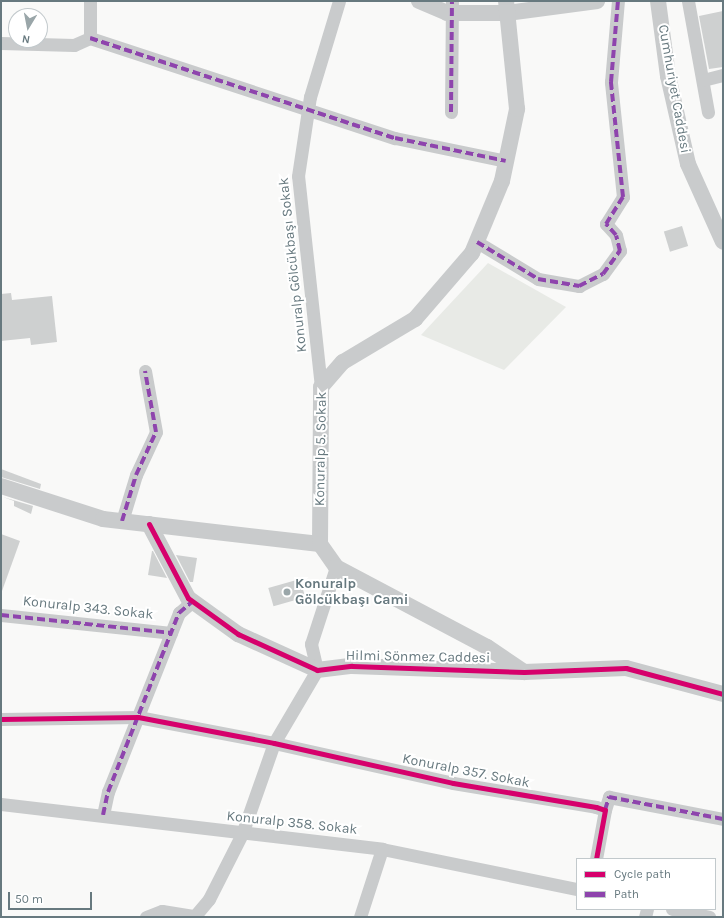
<!DOCTYPE html>
<meta charset="utf-8">
<style>
body{margin:0}
#map{position:relative;width:724px;height:918px;overflow:hidden;background:#f9f9f8;font-family:Karla,sans-serif}
div>[style]{position:absolute}
.green>*{inset:0;background:#e8eae6}
.building>*{inset:0;background:#ced0d0;transform-origin:0 0}
.minor>*{height:13px;margin:-6.5px;padding:0 6.5px;transform-origin:6.5px;border-radius:6.5px;background:#c9cbcc}
.tertiary>*{height:16px;margin:-8px;padding:0 8px;transform-origin:8px;border-radius:8px;background:#c9cbcc}
.quiet>*{height:4px;margin-top:-2px;transform-origin:0;background:repeating-linear-gradient(90deg,#8e44ad 0 8px,transparent 0 12px)}
.cycleway>*{height:5px;margin:-2.5px;padding:0 2.5px;transform-origin:2.5px;border-radius:2.5px;background:#d6006c}
.dots>*{width:11px;height:11px;translate:-50% -50%;box-sizing:border-box;border:2px solid #fff;border-radius:50%}
span{translate:-50% -50%;white-space:nowrap;text-align:center;line-height:1.15;-webkit-text-stroke:4px #fff;paint-order:stroke}
.street-label{font-size:14px;color:#67797f}
.poi-label{font-size:14px;color:#67797f;font-weight:700}
.left{translate:0 -50%;text-align:left}
.frame{position:absolute;inset:0;border:2px solid #67797f;pointer-events:none}
.legend{position:absolute;left:576px;top:858px;width:140px;height:52px;box-sizing:border-box;background:#fff;border:1px solid #c2c9cc;margin:0;padding:5px 7px;list-style:none;font-size:12px;color:#67797f}
.legend li{display:flex;align-items:center;gap:8px;height:20px}
.legend b{width:20px;border:1px solid #c2c9cc}
.north{position:absolute;left:8px;top:8px;width:40px;height:40px;box-sizing:border-box;background:#fff;border:1px solid #c2c9cc;border-radius:50%;rotate:190deg;font-size:11px;font-weight:700;line-height:16px;text-align:center;color:#67797f}
.north::after{content:'';display:block;margin:auto;width:14px;height:18px;background:#9aa6a9;clip-path:polygon(50% 0,100% 100%,50% 72%,0 100%)}
.scale{position:absolute;left:8px;top:892px;width:84px;height:18px;box-sizing:border-box;border:2px solid #67797f;border-top:0;padding-left:5px;font-size:12px;line-height:14px;white-space:nowrap;color:#67797f;-webkit-text-stroke:3px #fff;paint-order:stroke}
</style>
<div id="map">
<div class="green">
<div style="clip-path:polygon(488px 263px,566px 307px,504px 370px,421px 335px)"></div>
</div>
<div class="building">
<div style="clip-path:polygon(723px 11px,723px 67px,709px 69px,699px 16px)"></div>
<div style="left:682px;top:226px;width:21px;height:19px;rotate:73deg"></div>
<div style="clip-path:polygon(11px 293px,12px 300px,52px 296px,57px 342px,31px 345px,30px 338px,1px 341px,1px 294px)"></div>
<div style="clip-path:polygon(1px 469px,41px 484px,40px 489px,1px 477px)"></div>
<div style="clip-path:polygon(3px 497px,33px 506px,31px 514px,14px 506px,14px 501px)"></div>
<div style="clip-path:polygon(1px 534px,20px 541px,2px 591px,1px 591px)"></div>
<div style="clip-path:polygon(152px 551px,153px 551px,167px 578px,148px 575px)"></div>
<div style="clip-path:polygon(176px 555px,197px 558px,193px 582px,190px 582px)"></div>
<div style="left:300px;top:579px;width:19px;height:33px;rotate:74deg"></div>
</div>
<div class="minor">
<div style="left:688px;top:1px;width:113px;rotate:79.8deg"></div>
<div style="left:90px;top:38px;width:321px;rotate:18.2deg"></div>
<div style="left:395px;top:138px;width:113px;rotate:11.7deg"></div>
<div style="left:1px;top:43px;width:73px;rotate:1.6deg"></div>
<div style="left:74px;top:45px;width:17px;rotate:-24deg"></div>
<div style="left:90px;top:38px;width:37px;rotate:-90deg"></div>
<div style="left:703px;top:80px;width:21px;rotate:-14deg"></div>
<div style="left:451px;top:112px;width:111px;rotate:-89.5deg"></div>
<div style="left:477px;top:242px;width:71px;rotate:31.2deg"></div>
<div style="left:538px;top:279px;width:42px;rotate:9.7deg"></div>
<div style="left:579px;top:286px;width:27px;rotate:-27deg"></div>
<div style="left:603px;top:274px;width:29px;rotate:-54deg"></div>
<div style="left:620px;top:251px;width:16px;rotate:-104deg"></div>
<div style="left:616px;top:235px;width:15px;rotate:-132deg"></div>
<div style="left:606px;top:224px;width:32px;rotate:-58deg"></div>
<div style="left:623px;top:197px;width:116px;rotate:-96deg"></div>
<div style="left:611px;top:82px;width:81px;rotate:-85.1deg"></div>
<div style="left:321px;top:387px;width:212px;rotate:-96.2deg"></div>
<div style="left:298px;top:176px;width:80px;rotate:-81.4deg"></div>
<div style="left:310px;top:97px;width:100px;rotate:-73.2deg"></div>
<div style="left:122px;top:521px;width:48px;rotate:-73.1deg"></div>
<div style="left:136px;top:475px;width:47px;rotate:-65.1deg"></div>
<div style="left:156px;top:432px;width:62px;rotate:-100.2deg"></div>
<div style="left:1px;top:615px;width:171px;rotate:6deg"></div>
<div style="left:1px;top:719px;width:137px;rotate:-0.8deg"></div>
<div style="left:138px;top:717px;width:138px;rotate:10.8deg"></div>
<div style="left:274px;top:743px;width:183px;rotate:12.6deg"></div>
<div style="left:453px;top:783px;width:145px;rotate:9.5deg"></div>
<div style="left:596px;top:807px;width:9px;rotate:18deg"></div>
<div style="left:605px;top:810px;width:50px;rotate:100.4deg"></div>
<div style="left:1px;top:804px;width:384px;rotate:6.7deg"></div>
<div style="left:382px;top:849px;width:199px;rotate:11.6deg"></div>
<div style="left:605px;top:810px;width:14px;rotate:-73deg"></div>
<div style="left:609px;top:797px;width:116px;rotate:10.9deg"></div>
<div style="left:103px;top:815px;width:24px;rotate:-78deg"></div>
<div style="left:108px;top:792px;width:193px;rotate:-68.4deg"></div>
<div style="left:179px;top:613px;width:18px;rotate:-41deg"></div>
<div style="left:672px;top:909px;width:38px;rotate:12deg"></div>
<div style="left:146px;top:917px;width:17px;rotate:-21deg"></div>
<div style="left:162px;top:911px;width:33px;rotate:9deg"></div>
<div style="left:194px;top:917px;width:23px;rotate:-50deg"></div>
<div style="left:209px;top:899px;width:73px;rotate:-63.1deg"></div>
<div style="left:242px;top:834px;width:96px;rotate:-70.6deg"></div>
<div style="left:274px;top:743px;width:85px;rotate:-59.5deg"></div>
<div style="left:317px;top:670px;width:27px;rotate:-103deg"></div>
<div style="left:311px;top:644px;width:81px;rotate:-72deg"></div>
<div style="left:360px;top:917px;width:71px;rotate:-72.1deg"></div>
<div style="left:645px;top:917px;width:8px;rotate:-76deg"></div>
</div>
<div class="tertiary">
<div style="left:419px;top:1px;width:30px;rotate:23deg"></div>
<div style="left:447px;top:13px;width:60px"></div>
<div style="left:507px;top:13px;width:91px;rotate:-7.6deg"></div>
<div style="left:658px;top:1px;width:76px;rotate:82.4deg"></div>
<div style="left:668px;top:76px;width:90px;rotate:77.2deg"></div>
<div style="left:688px;top:164px;width:85px;rotate:65.8deg"></div>
<div style="left:1px;top:486px;width:107px;rotate:17.9deg"></div>
<div style="left:103px;top:519px;width:218px;rotate:6.6deg"></div>
<div style="left:149px;top:524px;width:84px;rotate:62.2deg"></div>
<div style="left:188px;top:598px;width:62px;rotate:35.8deg"></div>
<div style="left:238px;top:634px;width:87px;rotate:24.5deg"></div>
<div style="left:317px;top:670px;width:35px;rotate:-7deg"></div>
<div style="left:352px;top:666px;width:172px;rotate:2deg"></div>
<div style="left:524px;top:672px;width:102px;rotate:-2.2deg"></div>
<div style="left:626px;top:668px;width:100px;rotate:15deg"></div>
<div style="left:320px;top:544px;width:157px;rotate:-89.6deg"></div>
<div style="left:321px;top:387px;width:33px;rotate:-49deg"></div>
<div style="left:343px;top:362px;width:84px;rotate:-30.8deg"></div>
<div style="left:415px;top:319px;width:87px;rotate:-49.2deg"></div>
<div style="left:472px;top:253px;width:78px;rotate:-67.4deg"></div>
<div style="left:502px;top:181px;width:74px;rotate:-78.2deg"></div>
<div style="left:517px;top:109px;width:109px;rotate:-95.8deg"></div>
<div style="left:320px;top:544px;width:28px;rotate:55deg"></div>
<div style="left:336px;top:567px;width:171px;rotate:27.9deg"></div>
<div style="left:487px;top:647px;width:45px;rotate:34deg"></div>
</div>
<div class="quiet">
<div style="left:90px;top:38px;width:321px;rotate:18.2deg"></div>
<div style="left:395px;top:138px;width:113px;rotate:11.7deg"></div>
<div style="left:451px;top:112px;width:111px;rotate:-89.5deg"></div>
<div style="left:477px;top:242px;width:71px;rotate:31.2deg"></div>
<div style="left:538px;top:279px;width:42px;rotate:9.7deg"></div>
<div style="left:579px;top:286px;width:27px;rotate:-27deg"></div>
<div style="left:603px;top:274px;width:29px;rotate:-54deg"></div>
<div style="left:620px;top:251px;width:16px;rotate:-104deg"></div>
<div style="left:616px;top:235px;width:15px;rotate:-132deg"></div>
<div style="left:606px;top:224px;width:32px;rotate:-58deg"></div>
<div style="left:623px;top:197px;width:116px;rotate:-96deg"></div>
<div style="left:611px;top:82px;width:81px;rotate:-85.1deg"></div>
<div style="left:122px;top:521px;width:48px;rotate:-73.1deg"></div>
<div style="left:136px;top:475px;width:47px;rotate:-65.1deg"></div>
<div style="left:156px;top:432px;width:62px;rotate:-100.2deg"></div>
<div style="left:1px;top:615px;width:171px;rotate:6deg"></div>
<div style="left:605px;top:810px;width:14px;rotate:-73deg"></div>
<div style="left:609px;top:797px;width:116px;rotate:10.9deg"></div>
<div style="left:103px;top:815px;width:24px;rotate:-78deg"></div>
<div style="left:108px;top:792px;width:193px;rotate:-68.4deg"></div>
<div style="left:179px;top:613px;width:18px;rotate:-41deg"></div>
</div>
<div class="cycleway">
<div style="left:149px;top:524px;width:84px;rotate:62.2deg"></div>
<div style="left:188px;top:598px;width:62px;rotate:35.8deg"></div>
<div style="left:238px;top:634px;width:87px;rotate:24.5deg"></div>
<div style="left:317px;top:670px;width:35px;rotate:-7deg"></div>
<div style="left:352px;top:666px;width:172px;rotate:2deg"></div>
<div style="left:524px;top:672px;width:102px;rotate:-2.2deg"></div>
<div style="left:626px;top:668px;width:100px;rotate:15deg"></div>
<div style="left:1px;top:719px;width:137px;rotate:-0.8deg"></div>
<div style="left:138px;top:717px;width:138px;rotate:10.8deg"></div>
<div style="left:274px;top:743px;width:183px;rotate:12.6deg"></div>
<div style="left:453px;top:783px;width:145px;rotate:9.5deg"></div>
<div style="left:596px;top:807px;width:9px;rotate:18deg"></div>
<div style="left:605px;top:810px;width:50px;rotate:100.4deg"></div>
</div>
<div class="dots">
<div style="left:287px;top:592px;background:#9aa6a9"></div>
</div>
<div class="street-label">
<span style="left:674px;top:89px;rotate:80deg">Cumhuriyet Caddesi</span>
<span style="left:293px;top:265px;rotate:-96deg">Konuralp Gölcükbaşı Sokak</span>
<span style="left:321px;top:449px;rotate:-89deg">Konuralp 5. Sokak</span>
<span style="left:88px;top:608px;rotate:6deg">Konuralp 343. Sokak</span>
<span style="left:418px;top:657px;rotate:1deg">Hilmi Sönmez Caddesi</span>
<span style="left:466px;top:771px;rotate:11deg">Konuralp 357. Sokak</span>
<span style="left:292px;top:823px;rotate:6deg">Konuralp 358. Sokak</span>
</div>
<div class="poi-label">
<span class="left" style="left:295px;top:592px">Konuralp<br>Gölcükbaşı Cami</span>
</div>
<div class="frame"></div>
<ul class="legend">
<li><b style="height:5px;background:#d6006c"></b>Cycle path</li>
<li><b style="height:5px;background:#8e44ad"></b>Path</li>
</ul>
<div class="north">N</div>
<div class="scale">50 m</div>
</div>
